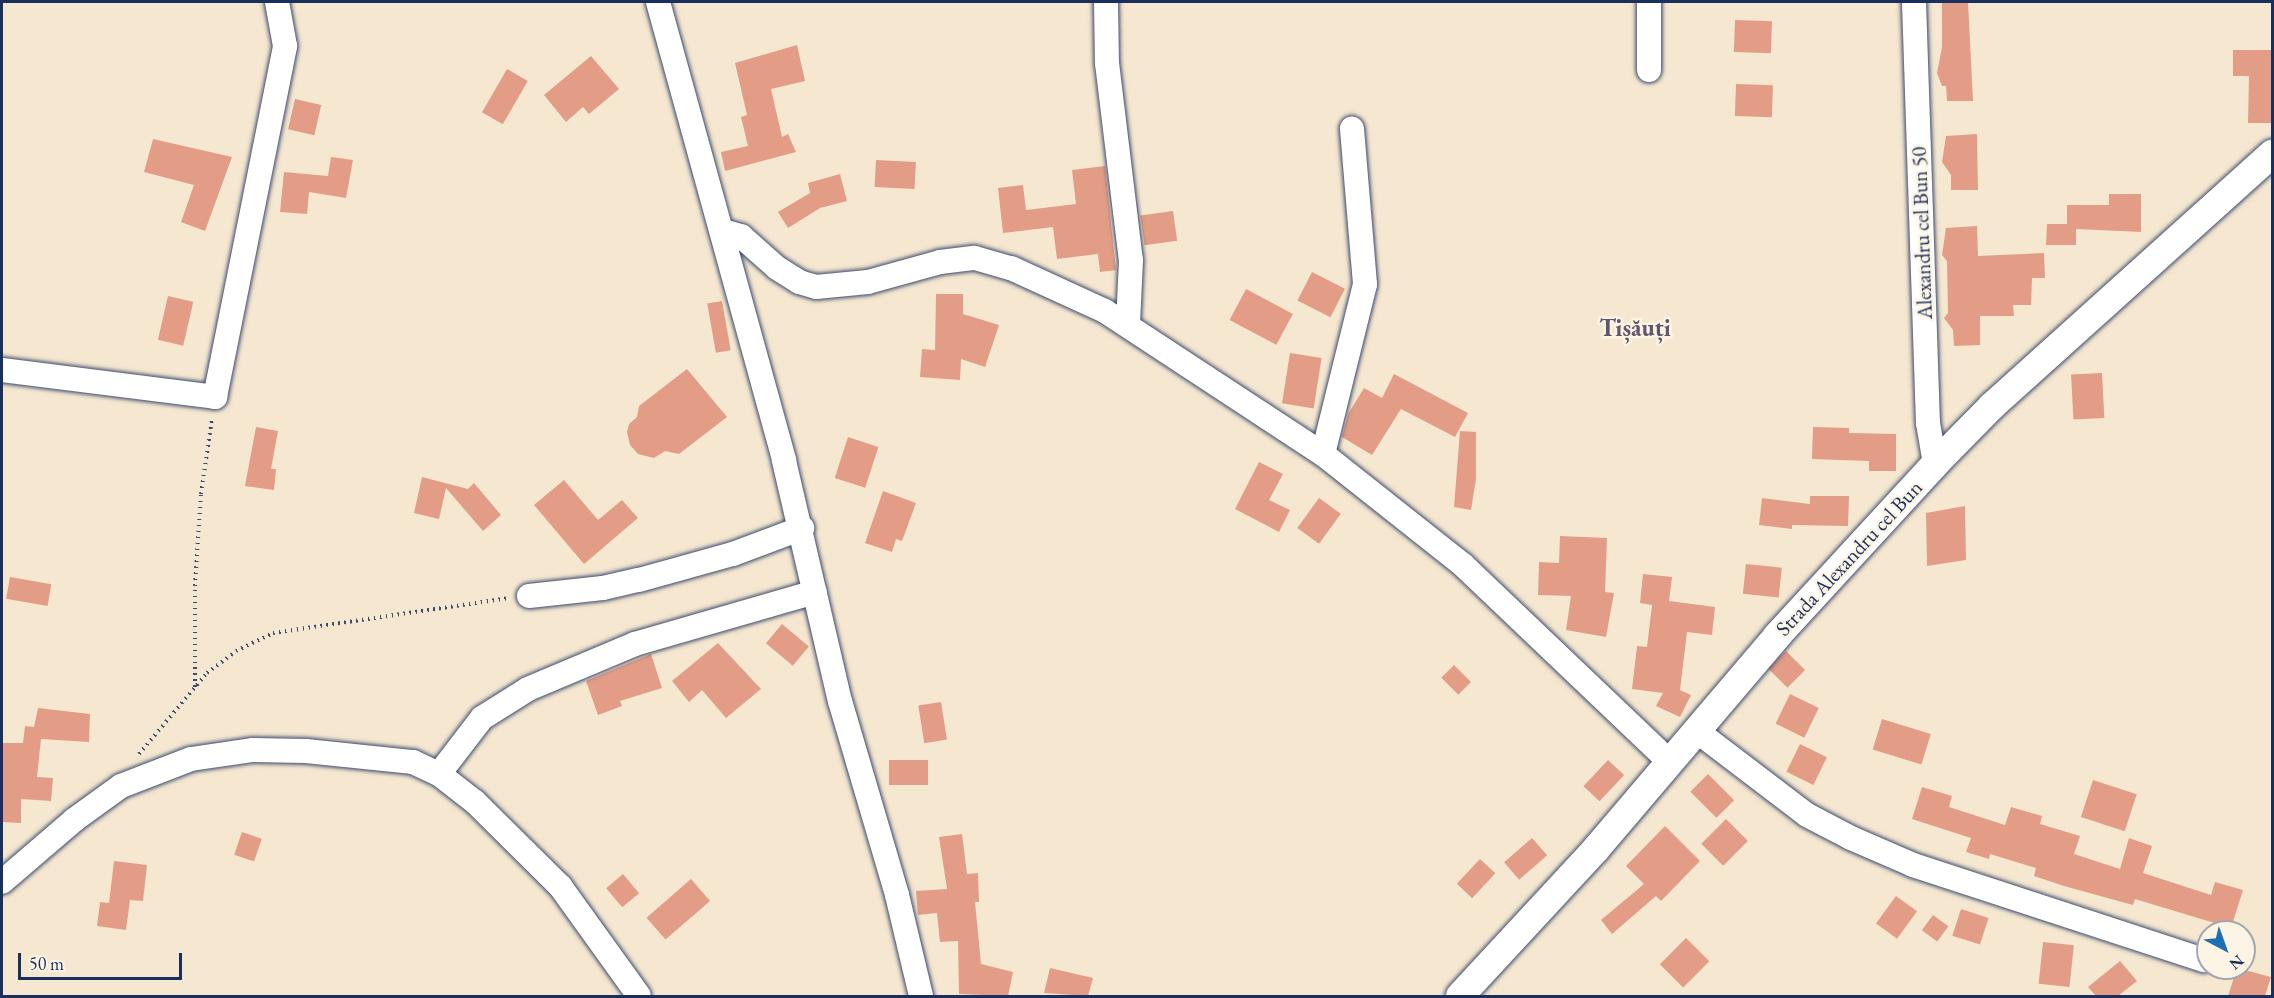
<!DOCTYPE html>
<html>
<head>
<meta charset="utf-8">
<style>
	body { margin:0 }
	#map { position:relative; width:2274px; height:998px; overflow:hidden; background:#f6e8d0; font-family:"EB Garamond",serif }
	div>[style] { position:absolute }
	.building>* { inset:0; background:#e39d86; transform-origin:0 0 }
	.path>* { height:4px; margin-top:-2px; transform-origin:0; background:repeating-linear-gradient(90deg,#3c4b6f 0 1.5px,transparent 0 6px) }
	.roads { filter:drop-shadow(0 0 2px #3c4b6f) drop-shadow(0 0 2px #3c4b6f) }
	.minor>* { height:24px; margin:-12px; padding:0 12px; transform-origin:12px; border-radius:12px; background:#fff }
	.tertiary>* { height:28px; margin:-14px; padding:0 14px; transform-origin:14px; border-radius:14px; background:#fff }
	span { translate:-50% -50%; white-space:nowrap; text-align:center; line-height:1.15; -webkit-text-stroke:5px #fcf5e5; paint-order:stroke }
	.street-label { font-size:21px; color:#1b2f5e }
	.quarter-label { font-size:24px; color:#61566c; font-weight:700 }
	.frame { position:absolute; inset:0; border:3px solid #1b2f5e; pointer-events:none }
	.north { position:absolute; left:2196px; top:920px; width:60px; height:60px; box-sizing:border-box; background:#fcf5e5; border:2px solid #a2a6af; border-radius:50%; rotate:139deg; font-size:16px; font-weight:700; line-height:24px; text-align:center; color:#1b2f5e }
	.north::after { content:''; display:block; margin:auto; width:21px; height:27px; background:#1f6fb2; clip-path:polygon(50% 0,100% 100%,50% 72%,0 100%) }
	.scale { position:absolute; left:18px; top:953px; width:164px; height:27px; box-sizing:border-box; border:3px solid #1b2f5e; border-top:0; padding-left:8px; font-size:18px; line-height:21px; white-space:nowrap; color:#1b2f5e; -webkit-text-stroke:4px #fcf5e5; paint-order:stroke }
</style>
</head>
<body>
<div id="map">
	<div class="building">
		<div style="clip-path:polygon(1942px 2px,1968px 2px,1973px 101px,1947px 101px,1946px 86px,1942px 86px,1937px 73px,1942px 47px)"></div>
		<div style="left:1735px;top:20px;width:37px;height:32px;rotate:2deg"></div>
		<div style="clip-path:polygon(797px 45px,805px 81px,771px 89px,782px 137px,788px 134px,796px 152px,725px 171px,721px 152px,748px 146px,741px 117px,747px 115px,735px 63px)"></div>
		<div style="clip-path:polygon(2233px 50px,2272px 50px,2272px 123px,2248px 123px,2249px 76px,2233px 76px)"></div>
		<div style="clip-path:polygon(591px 56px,619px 89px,589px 114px,583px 107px,566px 122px,544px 95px)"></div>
		<div style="left:507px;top:69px;width:24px;height:50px;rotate:30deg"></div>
		<div style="left:1736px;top:84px;width:37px;height:32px;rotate:2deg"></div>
		<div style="left:295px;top:99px;width:27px;height:31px;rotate:13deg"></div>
		<div style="clip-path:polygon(1977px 134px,1978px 190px,1951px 190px,1951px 175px,1942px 162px,1946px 136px)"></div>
		<div style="clip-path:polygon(153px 139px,232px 157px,205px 231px,181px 222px,194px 185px,144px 172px)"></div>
		<div style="clip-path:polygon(331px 157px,353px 160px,346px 198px,309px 192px,307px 214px,280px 212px,284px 172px,328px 176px)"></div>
		<div style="left:876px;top:160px;width:40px;height:27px;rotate:3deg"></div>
		<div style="clip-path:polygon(1105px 166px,1116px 270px,1100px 272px,1098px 254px,1057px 259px,1053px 227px,1003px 233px,998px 188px,1023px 185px,1026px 210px,1076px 204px,1072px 170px)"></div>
		<div style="clip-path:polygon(840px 174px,847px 201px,820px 208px,788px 228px,778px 212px,810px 193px,808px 183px)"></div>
		<div style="clip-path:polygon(2109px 194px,2141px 194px,2141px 232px,2076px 229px,2076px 245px,2046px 245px,2047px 224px,2067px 224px,2067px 205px,2109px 205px)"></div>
		<div style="left:1173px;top:211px;width:30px;height:33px;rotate:82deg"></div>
		<div style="clip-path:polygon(1977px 226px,1978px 256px,2044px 253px,2045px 278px,2032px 278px,2031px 305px,2013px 305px,2014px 316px,1980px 316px,1980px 345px,1954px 346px,1953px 330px,1944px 318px,1948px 313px,1947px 261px,1942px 255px,1946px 228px)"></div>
		<div style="left:1312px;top:272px;width:37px;height:32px;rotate:27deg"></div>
		<div style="left:1246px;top:289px;width:53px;height:35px;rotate:28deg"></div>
		<div style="clip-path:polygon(936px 294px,963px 294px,963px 314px,999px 325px,985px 367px,961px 359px,960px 380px,920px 377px,922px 349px,935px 350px)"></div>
		<div style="left:168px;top:296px;width:26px;height:45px;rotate:13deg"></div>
		<div style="left:722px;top:301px;width:50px;height:15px;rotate:80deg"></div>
		<div style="left:1290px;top:353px;width:32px;height:51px;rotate:9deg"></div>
		<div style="clip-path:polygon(687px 369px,727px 417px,679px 454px,665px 451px,654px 458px,638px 454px,630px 445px,627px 432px,629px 424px,637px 417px,639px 406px)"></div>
		<div style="left:2102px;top:373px;width:45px;height:31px;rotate:87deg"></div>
		<div style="clip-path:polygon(1394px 374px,1468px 413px,1455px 437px,1401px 409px,1372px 455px,1342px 437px,1348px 414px,1364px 388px,1382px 398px)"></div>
		<div style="clip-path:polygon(256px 427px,278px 431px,271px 469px,276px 469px,274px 490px,245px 486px)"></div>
		<div style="clip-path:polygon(1813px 427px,1849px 428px,1849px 433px,1896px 434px,1896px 471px,1869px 471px,1869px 461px,1812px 459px)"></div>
		<div style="clip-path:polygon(1460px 431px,1476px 432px,1476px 479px,1471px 510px,1454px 507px)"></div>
		<div style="left:848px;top:437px;width:32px;height:43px;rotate:18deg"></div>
		<div style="clip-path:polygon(1259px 462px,1283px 474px,1269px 500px,1290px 510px,1279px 532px,1235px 509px)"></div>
		<div style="clip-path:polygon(422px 477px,468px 489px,474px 483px,501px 515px,483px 531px,446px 488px,439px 519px,414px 513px)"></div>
		<div style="clip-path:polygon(564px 480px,598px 520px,622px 500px,638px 518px,584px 564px,534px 505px)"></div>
		<div style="clip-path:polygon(883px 491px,916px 503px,902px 541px,896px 539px,892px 552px,865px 543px)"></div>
		<div style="clip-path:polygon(1810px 496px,1849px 496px,1848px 526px,1792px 525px,1792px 529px,1759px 525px,1762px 498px,1810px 504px)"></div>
		<div style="left:1319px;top:498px;width:27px;height:37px;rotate:36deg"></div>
		<div style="clip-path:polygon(1965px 506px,1966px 560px,1927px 566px,1926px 513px)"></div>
		<div style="clip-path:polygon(1560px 536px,1607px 538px,1605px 592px,1614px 593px,1606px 637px,1566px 630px,1571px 596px,1538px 595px,1539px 562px,1559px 563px)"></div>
		<div style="left:1746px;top:564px;width:36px;height:30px;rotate:6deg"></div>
		<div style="clip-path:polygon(1643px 574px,1672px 577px,1669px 601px,1715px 607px,1712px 635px,1687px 632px,1680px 690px,1691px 695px,1680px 717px,1656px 706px,1663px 693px,1632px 689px,1637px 646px,1647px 647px,1652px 605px,1640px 603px)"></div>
		<div style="left:10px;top:577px;width:42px;height:22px;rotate:10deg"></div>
		<div style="left:782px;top:624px;width:35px;height:25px;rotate:40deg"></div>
		<div style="clip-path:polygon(718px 643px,761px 689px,726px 718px,702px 690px,689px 702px,672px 681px)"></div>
		<div style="left:1786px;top:651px;width:27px;height:25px;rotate:45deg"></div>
		<div style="clip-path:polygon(651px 654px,662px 688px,620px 701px,622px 706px,598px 715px,586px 681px)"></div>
		<div style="left:1454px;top:665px;width:24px;height:18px;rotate:45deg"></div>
		<div style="left:1790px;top:694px;width:32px;height:33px;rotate:26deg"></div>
		<div style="left:941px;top:702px;width:38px;height:23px;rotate:81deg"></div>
		<div style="clip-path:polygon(38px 708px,90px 714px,89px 742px,41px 739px,37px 777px,53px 778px,51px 801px,21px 799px,21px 823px,2px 822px,2px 743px,23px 743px,25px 726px,34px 727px)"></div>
		<div style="left:1882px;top:719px;width:51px;height:32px;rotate:17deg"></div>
		<div style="left:1800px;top:744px;width:30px;height:31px;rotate:26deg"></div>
		<div style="left:889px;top:760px;width:39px;height:25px"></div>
		<div style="left:1608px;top:760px;width:22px;height:36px;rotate:43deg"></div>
		<div style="left:1708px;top:774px;width:37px;height:25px;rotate:45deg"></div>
		<div style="left:2093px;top:780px;width:46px;height:39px;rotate:18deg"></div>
		<div style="clip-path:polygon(1922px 787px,1952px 796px,1949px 807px,2005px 825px,2011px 807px,2042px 816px,2040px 824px,2080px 836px,2074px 854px,2120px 869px,2129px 838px,2152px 846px,2143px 873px,2211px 895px,2215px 882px,2243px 890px,2231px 928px,2135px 899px,2133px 905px,2064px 886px,2034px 876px,2036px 868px,1990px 854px,1989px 859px,1966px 852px,1971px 838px,1912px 819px)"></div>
		<div style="left:1726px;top:819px;width:31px;height:35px;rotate:45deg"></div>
		<div style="clip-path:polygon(1665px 826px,1700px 861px,1661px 901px,1656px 896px,1612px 934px,1601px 920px,1644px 884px,1626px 866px)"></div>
		<div style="left:242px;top:832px;width:21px;height:24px;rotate:19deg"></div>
		<div style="clip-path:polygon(962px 834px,967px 874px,978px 873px,979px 902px,975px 902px,981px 964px,1013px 972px,1008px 996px,959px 994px,958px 941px,940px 942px,937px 913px,918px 915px,916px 891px,947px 889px,939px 837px)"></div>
		<div style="left:1532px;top:838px;width:23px;height:37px;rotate:49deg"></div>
		<div style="left:1480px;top:859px;width:21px;height:34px;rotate:43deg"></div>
		<div style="clip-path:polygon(114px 861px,147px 865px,143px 901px,130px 900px,126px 930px,97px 926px,100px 902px,109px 903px)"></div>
		<div style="left:623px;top:874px;width:25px;height:22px;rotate:50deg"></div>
		<div style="left:691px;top:879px;width:29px;height:59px;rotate:49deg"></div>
		<div style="left:1896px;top:896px;width:26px;height:34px;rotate:36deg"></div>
		<div style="left:1961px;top:909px;width:29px;height:28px;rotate:18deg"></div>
		<div style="left:1933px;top:915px;width:19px;height:19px;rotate:36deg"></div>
		<div style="left:1686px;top:938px;width:33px;height:37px;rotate:45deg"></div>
		<div style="left:2043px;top:942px;width:31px;height:42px;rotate:6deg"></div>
		<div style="clip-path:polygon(2120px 961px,2137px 981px,2118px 996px,2096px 996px,2088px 987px)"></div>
		<div style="clip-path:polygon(1050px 968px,1093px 978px,1088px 996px,1044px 993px)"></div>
		<div style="clip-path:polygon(2237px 968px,2271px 977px,2265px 996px,2228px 996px)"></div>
	</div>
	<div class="path">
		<div style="left:195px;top:687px;width:101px;rotate:-90deg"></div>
		<div style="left:195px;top:586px;width:92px;rotate:-86.3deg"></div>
		<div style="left:201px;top:494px;width:76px;rotate:-81.7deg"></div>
		<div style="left:139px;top:754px;width:106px;rotate:-50deg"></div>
		<div style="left:207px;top:673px;width:36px;rotate:-37deg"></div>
		<div style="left:236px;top:651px;width:41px;rotate:-25.9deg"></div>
		<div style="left:273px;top:633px;width:239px;rotate:-8.4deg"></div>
	</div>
	<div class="roads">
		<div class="minor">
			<div style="left:658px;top:2px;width:476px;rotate:74.6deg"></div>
			<div style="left:784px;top:461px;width:246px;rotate:76.9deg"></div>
			<div style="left:840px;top:701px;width:202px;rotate:73.6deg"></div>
			<div style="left:897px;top:895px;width:104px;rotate:76.6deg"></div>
			<div style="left:1106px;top:2px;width:61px;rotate:89.1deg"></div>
			<div style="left:1107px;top:63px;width:198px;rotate:83.1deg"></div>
			<div style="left:1131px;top:260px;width:64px;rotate:92.7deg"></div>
			<div style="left:1914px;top:2px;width:421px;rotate:88.1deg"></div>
			<div style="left:1928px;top:423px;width:42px;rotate:80.3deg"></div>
			<div style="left:1649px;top:70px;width:68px;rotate:-90deg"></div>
			<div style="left:723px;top:231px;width:19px;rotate:16deg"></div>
			<div style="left:741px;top:236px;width:48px;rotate:41.6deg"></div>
			<div style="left:777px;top:268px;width:26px;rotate:32deg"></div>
			<div style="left:799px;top:282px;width:18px;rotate:16deg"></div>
			<div style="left:816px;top:287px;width:52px;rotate:-5.5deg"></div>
			<div style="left:868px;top:282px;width:75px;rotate:-15.5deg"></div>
			<div style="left:940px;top:262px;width:35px;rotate:-7deg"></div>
			<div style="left:975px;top:258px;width:37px;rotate:16deg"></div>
			<div style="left:1011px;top:268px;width:103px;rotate:24.6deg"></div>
			<div style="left:1105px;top:311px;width:261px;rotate:33.3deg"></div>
			<div style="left:1323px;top:454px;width:179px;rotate:38.4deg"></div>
			<div style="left:1463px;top:565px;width:287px;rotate:43.6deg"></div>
			<div style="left:2px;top:370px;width:215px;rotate:7.2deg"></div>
			<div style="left:215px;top:397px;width:358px;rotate:-78.7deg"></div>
			<div style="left:285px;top:46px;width:45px;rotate:-100.3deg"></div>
			<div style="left:1323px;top:454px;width:175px;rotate:-76.1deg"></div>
			<div style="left:1365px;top:284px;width:156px;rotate:-94.8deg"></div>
			<div style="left:529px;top:596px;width:74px;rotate:-6.2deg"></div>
			<div style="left:603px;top:588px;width:37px;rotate:-13deg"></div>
			<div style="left:639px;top:580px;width:98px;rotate:-15.5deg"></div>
			<div style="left:733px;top:554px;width:74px;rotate:-20.6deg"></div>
			<div style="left:1698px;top:732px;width:137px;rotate:37.3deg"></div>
			<div style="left:1807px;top:815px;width:50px;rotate:27.6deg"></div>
			<div style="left:1851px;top:838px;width:68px;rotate:23.5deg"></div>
			<div style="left:1913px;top:865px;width:306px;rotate:18.1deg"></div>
			<div style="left:439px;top:774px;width:71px;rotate:-52.5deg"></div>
			<div style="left:482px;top:718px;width:54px;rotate:-32.2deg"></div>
			<div style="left:528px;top:689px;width:116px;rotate:-22.8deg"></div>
			<div style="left:635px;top:644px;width:187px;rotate:-16.1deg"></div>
			<div style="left:2px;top:882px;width:95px;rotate:-40.7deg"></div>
			<div style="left:74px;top:820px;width:58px;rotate:-35.9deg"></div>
			<div style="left:121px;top:786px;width:75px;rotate:-21.1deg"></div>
			<div style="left:191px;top:759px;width:63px;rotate:-8.3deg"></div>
			<div style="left:253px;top:750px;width:53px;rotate:1.1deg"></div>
			<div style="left:306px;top:751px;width:108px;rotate:5.9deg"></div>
			<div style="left:413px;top:762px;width:29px;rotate:25deg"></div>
			<div style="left:439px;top:774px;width:46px;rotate:37.9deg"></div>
			<div style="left:475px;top:802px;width:120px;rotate:44.7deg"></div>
			<div style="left:560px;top:886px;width:135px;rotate:54.3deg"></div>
		</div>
		<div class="tertiary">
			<div style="left:1460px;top:996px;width:200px;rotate:-47.2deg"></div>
			<div style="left:1596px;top:849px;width:280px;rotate:-49.6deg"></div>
			<div style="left:1777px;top:636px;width:234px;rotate:-47.4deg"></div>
			<div style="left:1935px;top:464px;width:81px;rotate:-45.5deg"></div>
			<div style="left:1992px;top:406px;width:377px;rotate:-42deg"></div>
		</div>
	</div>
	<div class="street-label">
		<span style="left:1922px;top:233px;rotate:-92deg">Alexandru cel Bun 50</span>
		<span style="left:1849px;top:558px;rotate:-47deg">Strada Alexandru cel Bun</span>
	</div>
	<div class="quarter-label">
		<span style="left:1635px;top:328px">Tișăuți</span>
	</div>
	<div class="frame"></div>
	<div class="north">N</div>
	<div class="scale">50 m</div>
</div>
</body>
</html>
